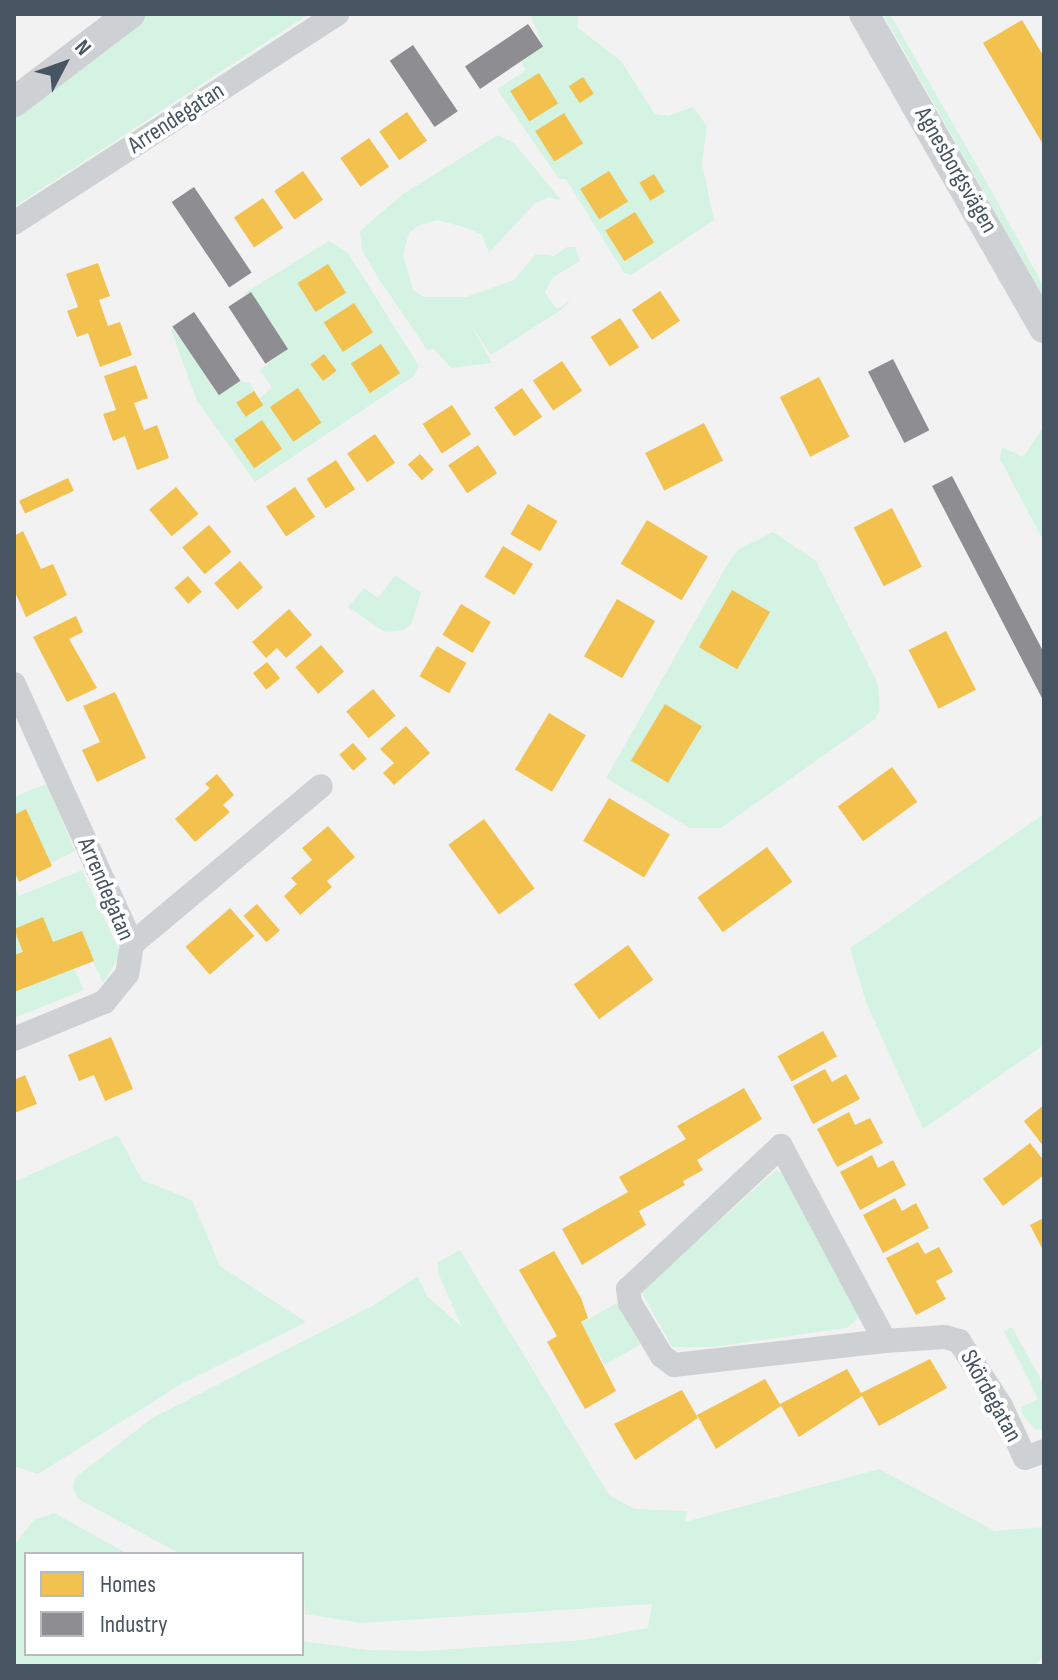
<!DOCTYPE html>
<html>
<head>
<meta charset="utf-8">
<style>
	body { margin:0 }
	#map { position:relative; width:1058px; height:1680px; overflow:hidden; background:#f3f2f2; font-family:"Sofia Sans Condensed",sans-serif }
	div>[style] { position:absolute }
	.green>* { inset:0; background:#d5f3e2; transform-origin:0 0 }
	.homes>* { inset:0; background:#f2c14e; transform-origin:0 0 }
	.industry>* { inset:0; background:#8d8d92; transform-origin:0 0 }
	.minor>* { height:24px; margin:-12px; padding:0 12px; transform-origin:12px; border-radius:12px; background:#ced1d3 }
	.tertiary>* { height:30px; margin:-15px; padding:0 15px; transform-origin:15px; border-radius:15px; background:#ced1d3 }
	span { translate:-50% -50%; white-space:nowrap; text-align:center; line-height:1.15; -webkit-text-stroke:8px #fff; paint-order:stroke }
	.street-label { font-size:24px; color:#475461 }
	.frame { position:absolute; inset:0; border:16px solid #475461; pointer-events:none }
	.legend { position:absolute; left:24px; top:1552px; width:280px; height:104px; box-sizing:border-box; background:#fff; border:2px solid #b5bbc0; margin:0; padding:10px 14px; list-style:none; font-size:24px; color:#475461 }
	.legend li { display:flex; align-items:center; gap:16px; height:40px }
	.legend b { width:40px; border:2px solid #b5bbc0 }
	.north { position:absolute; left:24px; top:24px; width:80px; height:80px; -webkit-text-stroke:6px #fff; paint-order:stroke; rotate:49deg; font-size:22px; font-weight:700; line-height:32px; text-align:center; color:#475461 }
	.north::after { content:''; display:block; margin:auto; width:28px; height:36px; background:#475461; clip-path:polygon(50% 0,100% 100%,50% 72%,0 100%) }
</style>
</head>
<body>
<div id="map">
	<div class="green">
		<div style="clip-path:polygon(145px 14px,309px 14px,14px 207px,14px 116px)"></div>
		<div style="clip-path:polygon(530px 14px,578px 14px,577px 27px,621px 61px,655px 114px,668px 116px,693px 107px,707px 126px,702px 163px,714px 220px,631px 275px,624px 273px,566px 179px,559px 179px,497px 89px,526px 70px,521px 62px,543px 46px)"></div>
		<div style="clip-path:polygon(883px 14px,890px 14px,991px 190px,1044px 287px,1044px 298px)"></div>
		<div style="clip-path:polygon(498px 135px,514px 143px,562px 201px,549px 197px,535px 203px,489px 253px,482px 235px,464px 227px,437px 220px,418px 226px,409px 233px,403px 255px,413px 290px,424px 297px,466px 297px,514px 280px,536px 254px,554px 256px,567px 247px,575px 247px,580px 261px,552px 278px,545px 293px,557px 309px,571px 300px,561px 310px,491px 355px,471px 325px,492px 363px,451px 368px,433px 348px,428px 351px,377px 276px,362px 250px,360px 231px,403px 194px)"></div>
		<div style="clip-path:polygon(329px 241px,348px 253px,419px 366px,414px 376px,255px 482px,197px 401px,171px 330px,173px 327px,218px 395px,240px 381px,250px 383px,259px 398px,272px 388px,260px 370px,288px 348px,251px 293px,243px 294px)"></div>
		<div style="clip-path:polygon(1044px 426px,1044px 542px,1000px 459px,1002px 447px,1023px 457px)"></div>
		<div style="clip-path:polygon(773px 532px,816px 561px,878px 684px,880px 710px,875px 719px,721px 828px,690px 828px,606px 778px,730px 560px,739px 549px)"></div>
		<div style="clip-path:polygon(395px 575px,421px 592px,412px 623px,403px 630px,385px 632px,348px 607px,364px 588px,378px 598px)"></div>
		<div style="clip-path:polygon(46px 784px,75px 851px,14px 881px,14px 797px)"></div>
		<div style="clip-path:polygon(1044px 814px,1044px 1045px,923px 1129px,866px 1002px,850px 948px)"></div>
		<div style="clip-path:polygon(82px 870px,121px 954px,103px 983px,93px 961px,74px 969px,84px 990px,14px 1018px,14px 885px,19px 896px)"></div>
		<div style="clip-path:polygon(118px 1135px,142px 1180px,192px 1200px,220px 1266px,306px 1322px,183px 1383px,38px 1474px,14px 1466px,14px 1182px)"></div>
		<div style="clip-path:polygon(776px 1170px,782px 1173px,857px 1311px,857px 1319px,847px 1328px,712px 1347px,672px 1347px,641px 1291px)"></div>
		<div style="clip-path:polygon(460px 1250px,609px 1495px,635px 1509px,687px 1511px,685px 1522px,879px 1469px,995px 1531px,1044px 1527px,1044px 1656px,1034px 1666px,14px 1666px,14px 1545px,34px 1520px,54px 1513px,128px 1554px,26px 1554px,26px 1654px,302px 1654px,302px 1641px,367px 1650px,424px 1651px,583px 1640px,648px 1628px,652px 1604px,361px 1623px,305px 1614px,302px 1554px,181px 1554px,78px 1499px,73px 1488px,75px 1478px,152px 1418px,372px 1306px,418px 1276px,427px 1296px,462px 1327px,438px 1273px,438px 1262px)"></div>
		<div style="left:617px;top:1303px;width:48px;height:41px;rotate:61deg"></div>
		<div style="clip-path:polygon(1012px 1327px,1044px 1385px,1044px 1431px,1035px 1429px,1022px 1414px,1021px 1407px,1038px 1399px,1004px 1331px)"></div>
	</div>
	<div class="homes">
		<div style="clip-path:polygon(1022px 20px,1044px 57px,1044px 146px,983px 43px)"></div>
		<div style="left:539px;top:73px;width:36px;height:34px;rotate:58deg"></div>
		<div style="left:583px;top:77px;width:20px;height:17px;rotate:57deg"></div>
		<div style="left:407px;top:112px;width:35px;height:34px;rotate:55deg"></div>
		<div style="left:564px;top:113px;width:36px;height:34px;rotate:58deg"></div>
		<div style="left:369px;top:138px;width:35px;height:35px;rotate:55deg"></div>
		<div style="left:303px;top:171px;width:35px;height:35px;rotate:55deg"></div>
		<div style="left:609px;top:171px;width:36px;height:34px;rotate:58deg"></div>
		<div style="left:654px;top:174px;width:21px;height:17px;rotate:59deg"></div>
		<div style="left:263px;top:198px;width:36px;height:35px;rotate:56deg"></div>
		<div style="left:635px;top:212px;width:36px;height:35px;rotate:58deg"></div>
		<div style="clip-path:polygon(98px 263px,110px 296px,99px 300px,108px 326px,120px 322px,132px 355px,100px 367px,88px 333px,77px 337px,67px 311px,78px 307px,66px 274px)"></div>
		<div style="left:328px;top:264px;width:34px;height:36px;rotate:58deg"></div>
		<div style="left:660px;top:291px;width:36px;height:34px;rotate:56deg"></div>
		<div style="left:354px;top:303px;width:35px;height:36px;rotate:57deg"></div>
		<div style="left:620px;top:318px;width:35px;height:35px;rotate:57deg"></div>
		<div style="left:381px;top:344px;width:35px;height:36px;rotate:57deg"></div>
		<div style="left:324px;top:354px;width:21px;height:17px;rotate:53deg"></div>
		<div style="left:562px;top:361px;width:36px;height:35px;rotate:56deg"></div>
		<div style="clip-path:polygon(136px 365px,148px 398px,134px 403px,144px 430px,157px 425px,169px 458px,137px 470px,125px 436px,113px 441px,103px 414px,116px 410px,104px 376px)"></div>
		<div style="left:819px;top:377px;width:67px;height:44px;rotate:63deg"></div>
		<div style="left:298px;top:388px;width:42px;height:34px;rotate:56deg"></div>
		<div style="left:522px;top:388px;width:35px;height:34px;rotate:55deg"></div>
		<div style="left:254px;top:391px;width:17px;height:21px;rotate:57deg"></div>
		<div style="left:452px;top:405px;width:35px;height:35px;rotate:57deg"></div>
		<div style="left:262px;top:420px;width:35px;height:34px;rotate:55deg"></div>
		<div style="left:704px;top:423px;width:42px;height:66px;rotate:63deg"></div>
		<div style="left:375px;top:434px;width:35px;height:34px;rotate:55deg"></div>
		<div style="left:478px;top:445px;width:34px;height:36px;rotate:56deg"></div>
		<div style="left:420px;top:454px;width:21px;height:16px;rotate:49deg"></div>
		<div style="left:336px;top:460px;width:35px;height:35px;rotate:57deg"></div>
		<div style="left:68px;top:478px;width:14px;height:54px;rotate:65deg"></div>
		<div style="left:176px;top:487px;width:35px;height:35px;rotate:50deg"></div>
		<div style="left:295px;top:487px;width:36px;height:35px;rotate:56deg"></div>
		<div style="left:528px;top:504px;width:34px;height:35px;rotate:30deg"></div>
		<div style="left:892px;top:508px;width:66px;height:43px;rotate:63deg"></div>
		<div style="left:647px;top:520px;width:71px;height:51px;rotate:31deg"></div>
		<div style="left:209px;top:525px;width:35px;height:35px;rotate:50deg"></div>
		<div style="clip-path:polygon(23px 531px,41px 569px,53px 564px,67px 595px,26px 617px,14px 590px,14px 536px)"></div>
		<div style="left:503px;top:546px;width:35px;height:36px;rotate:31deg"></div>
		<div style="left:240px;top:561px;width:35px;height:34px;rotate:49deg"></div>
		<div style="left:188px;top:576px;width:21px;height:18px;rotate:49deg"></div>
		<div style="left:732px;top:590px;width:44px;height:66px;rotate:30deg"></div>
		<div style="left:617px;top:599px;width:44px;height:66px;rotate:30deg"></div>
		<div style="left:461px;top:604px;width:35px;height:36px;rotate:31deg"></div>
		<div style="clip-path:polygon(289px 609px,312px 635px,286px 658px,277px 648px,266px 658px,252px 642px)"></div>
		<div style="clip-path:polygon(76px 616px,83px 632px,69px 639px,97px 688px,67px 702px,33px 637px)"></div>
		<div style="left:946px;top:631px;width:66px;height:42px;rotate:63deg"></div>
		<div style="left:321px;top:645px;width:35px;height:34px;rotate:49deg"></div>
		<div style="left:437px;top:646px;width:34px;height:35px;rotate:30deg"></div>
		<div style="left:267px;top:662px;width:21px;height:18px;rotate:51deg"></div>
		<div style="left:373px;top:689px;width:35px;height:35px;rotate:50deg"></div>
		<div style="clip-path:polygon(115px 692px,146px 758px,97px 782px,82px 750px,100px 742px,83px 706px)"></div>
		<div style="left:665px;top:704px;width:43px;height:66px;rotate:31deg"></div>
		<div style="left:549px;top:713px;width:43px;height:66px;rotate:31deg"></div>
		<div style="clip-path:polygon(406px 726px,430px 753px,394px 785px,383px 773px,394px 763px,380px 749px)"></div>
		<div style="left:353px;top:743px;width:21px;height:18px;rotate:49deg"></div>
		<div style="left:892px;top:767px;width:43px;height:67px;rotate:54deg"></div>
		<div style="clip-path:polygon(217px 774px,234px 795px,223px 805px,230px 812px,195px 842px,175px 819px,210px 788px,205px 784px)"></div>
		<div style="left:609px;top:798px;width:71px;height:50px;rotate:31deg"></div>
		<div style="clip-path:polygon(26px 809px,52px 866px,19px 882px,14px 870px,14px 815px)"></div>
		<div style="left:484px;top:819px;width:86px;height:44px;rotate:54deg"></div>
		<div style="clip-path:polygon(328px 826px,355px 857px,327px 881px,332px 887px,300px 915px,284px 896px,297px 884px,291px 878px,312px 860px,302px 848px)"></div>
		<div style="left:767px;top:847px;width:43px;height:86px;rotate:54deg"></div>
		<div style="left:257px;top:904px;width:35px;height:18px;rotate:49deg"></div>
		<div style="left:230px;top:908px;width:37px;height:59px;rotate:49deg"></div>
		<div style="clip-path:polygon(43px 917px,53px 942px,82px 931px,94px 961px,14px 992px,14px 955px,23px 952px,14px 929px)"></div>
		<div style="left:628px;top:945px;width:43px;height:67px;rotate:54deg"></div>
		<div style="left:823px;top:1031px;width:29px;height:52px;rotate:61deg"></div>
		<div style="clip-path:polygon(111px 1037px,133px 1089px,105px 1101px,94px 1075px,79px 1081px,68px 1055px)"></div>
		<div style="clip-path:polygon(825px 1069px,832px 1082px,846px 1074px,860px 1099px,813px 1124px,793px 1086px)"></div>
		<div style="clip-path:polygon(25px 1075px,37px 1104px,14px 1113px,14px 1080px)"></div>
		<div style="clip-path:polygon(744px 1088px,762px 1119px,697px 1160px,703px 1170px,683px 1181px,685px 1185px,639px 1211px,646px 1225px,582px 1265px,562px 1229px,628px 1192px,619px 1177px,686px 1139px,677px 1126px)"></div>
		<div style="clip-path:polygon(1044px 1105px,1044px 1147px,1024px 1121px)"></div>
		<div style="clip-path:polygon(849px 1112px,855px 1125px,870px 1118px,883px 1143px,837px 1167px,817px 1129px)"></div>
		<div style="clip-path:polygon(1030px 1143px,1044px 1161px,1044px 1175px,1003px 1206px,983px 1179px)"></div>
		<div style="clip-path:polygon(872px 1155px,878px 1168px,893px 1160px,906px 1185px,860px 1210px,840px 1172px)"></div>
		<div style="clip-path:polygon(895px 1198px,902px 1211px,916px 1203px,929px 1228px,883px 1253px,863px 1215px)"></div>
		<div style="clip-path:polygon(1044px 1218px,1044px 1252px,1030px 1225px)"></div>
		<div style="clip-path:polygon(918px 1242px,925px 1254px,939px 1247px,953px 1272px,936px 1281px,946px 1299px,916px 1315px,886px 1258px)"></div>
		<div style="clip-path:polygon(554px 1251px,581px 1298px,588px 1318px,581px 1322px,616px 1391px,585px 1409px,547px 1342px,557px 1336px,519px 1270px)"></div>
		<div style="clip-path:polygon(930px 1359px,947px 1388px,879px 1426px,862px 1396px,799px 1437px,780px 1404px,847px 1369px,861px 1393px)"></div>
		<div style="clip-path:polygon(765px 1379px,781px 1406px,716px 1449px,697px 1415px)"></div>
		<div style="clip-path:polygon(682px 1390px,698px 1418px,635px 1460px,614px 1424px)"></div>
	</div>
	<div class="industry">
		<div style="left:528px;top:24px;width:27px;height:76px;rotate:56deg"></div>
		<div style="left:413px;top:45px;width:80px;height:28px;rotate:56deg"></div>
		<div style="left:194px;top:187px;width:103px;height:27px;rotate:56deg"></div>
		<div style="left:251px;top:292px;width:68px;height:27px;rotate:57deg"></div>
		<div style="left:194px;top:312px;width:83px;height:26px;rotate:56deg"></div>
		<div style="left:893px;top:359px;width:80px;height:28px;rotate:63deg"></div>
		<div style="clip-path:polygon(952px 476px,1044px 653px,1044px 702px,932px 486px)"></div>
	</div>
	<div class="minor">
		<div style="left:14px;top:223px;width:385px;rotate:-32.9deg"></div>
		<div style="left:14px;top:684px;width:286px;rotate:65.6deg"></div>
		<div style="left:132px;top:944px;width:30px;rotate:99deg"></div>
		<div style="left:127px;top:974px;width:36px;rotate:129deg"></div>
		<div style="left:104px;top:1002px;width:97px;rotate:157.7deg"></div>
		<div style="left:132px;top:944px;width:246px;rotate:-39.9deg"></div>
		<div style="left:885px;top:1341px;width:221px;rotate:-118.1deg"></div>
		<div style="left:781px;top:1146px;width:209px;rotate:136.9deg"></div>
		<div style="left:628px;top:1289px;width:14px;rotate:82deg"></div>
		<div style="left:630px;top:1303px;width:62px;rotate:58.9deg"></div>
		<div style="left:662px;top:1356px;width:15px;rotate:37deg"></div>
		<div style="left:674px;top:1365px;width:212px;rotate:-6.5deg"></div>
		<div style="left:885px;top:1341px;width:60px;rotate:-3.8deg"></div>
		<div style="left:945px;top:1337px;width:15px;rotate:16deg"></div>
		<div style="left:959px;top:1341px;width:77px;rotate:57.1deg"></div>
		<div style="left:1001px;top:1406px;width:57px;rotate:65.2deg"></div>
		<div style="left:1025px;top:1458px;width:20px;rotate:-20deg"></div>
	</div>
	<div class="tertiary">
		<div style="left:864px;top:14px;width:362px;rotate:60.2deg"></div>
		<div style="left:14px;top:102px;width:146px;rotate:-37.2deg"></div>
	</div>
	<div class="street-label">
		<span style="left:176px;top:118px;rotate:-33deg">Arrendegatan</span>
		<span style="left:956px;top:170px;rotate:60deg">Agnesborgsvägen</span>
		<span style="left:106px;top:889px;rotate:67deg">Arrendegatan</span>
		<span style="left:991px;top:1396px;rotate:61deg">Skördegatan</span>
	</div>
	<div class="frame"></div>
	<ul class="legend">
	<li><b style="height:22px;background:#f2c14e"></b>Homes</li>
	<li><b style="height:22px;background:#8d8d92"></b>Industry</li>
	</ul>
	<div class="north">N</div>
</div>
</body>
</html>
